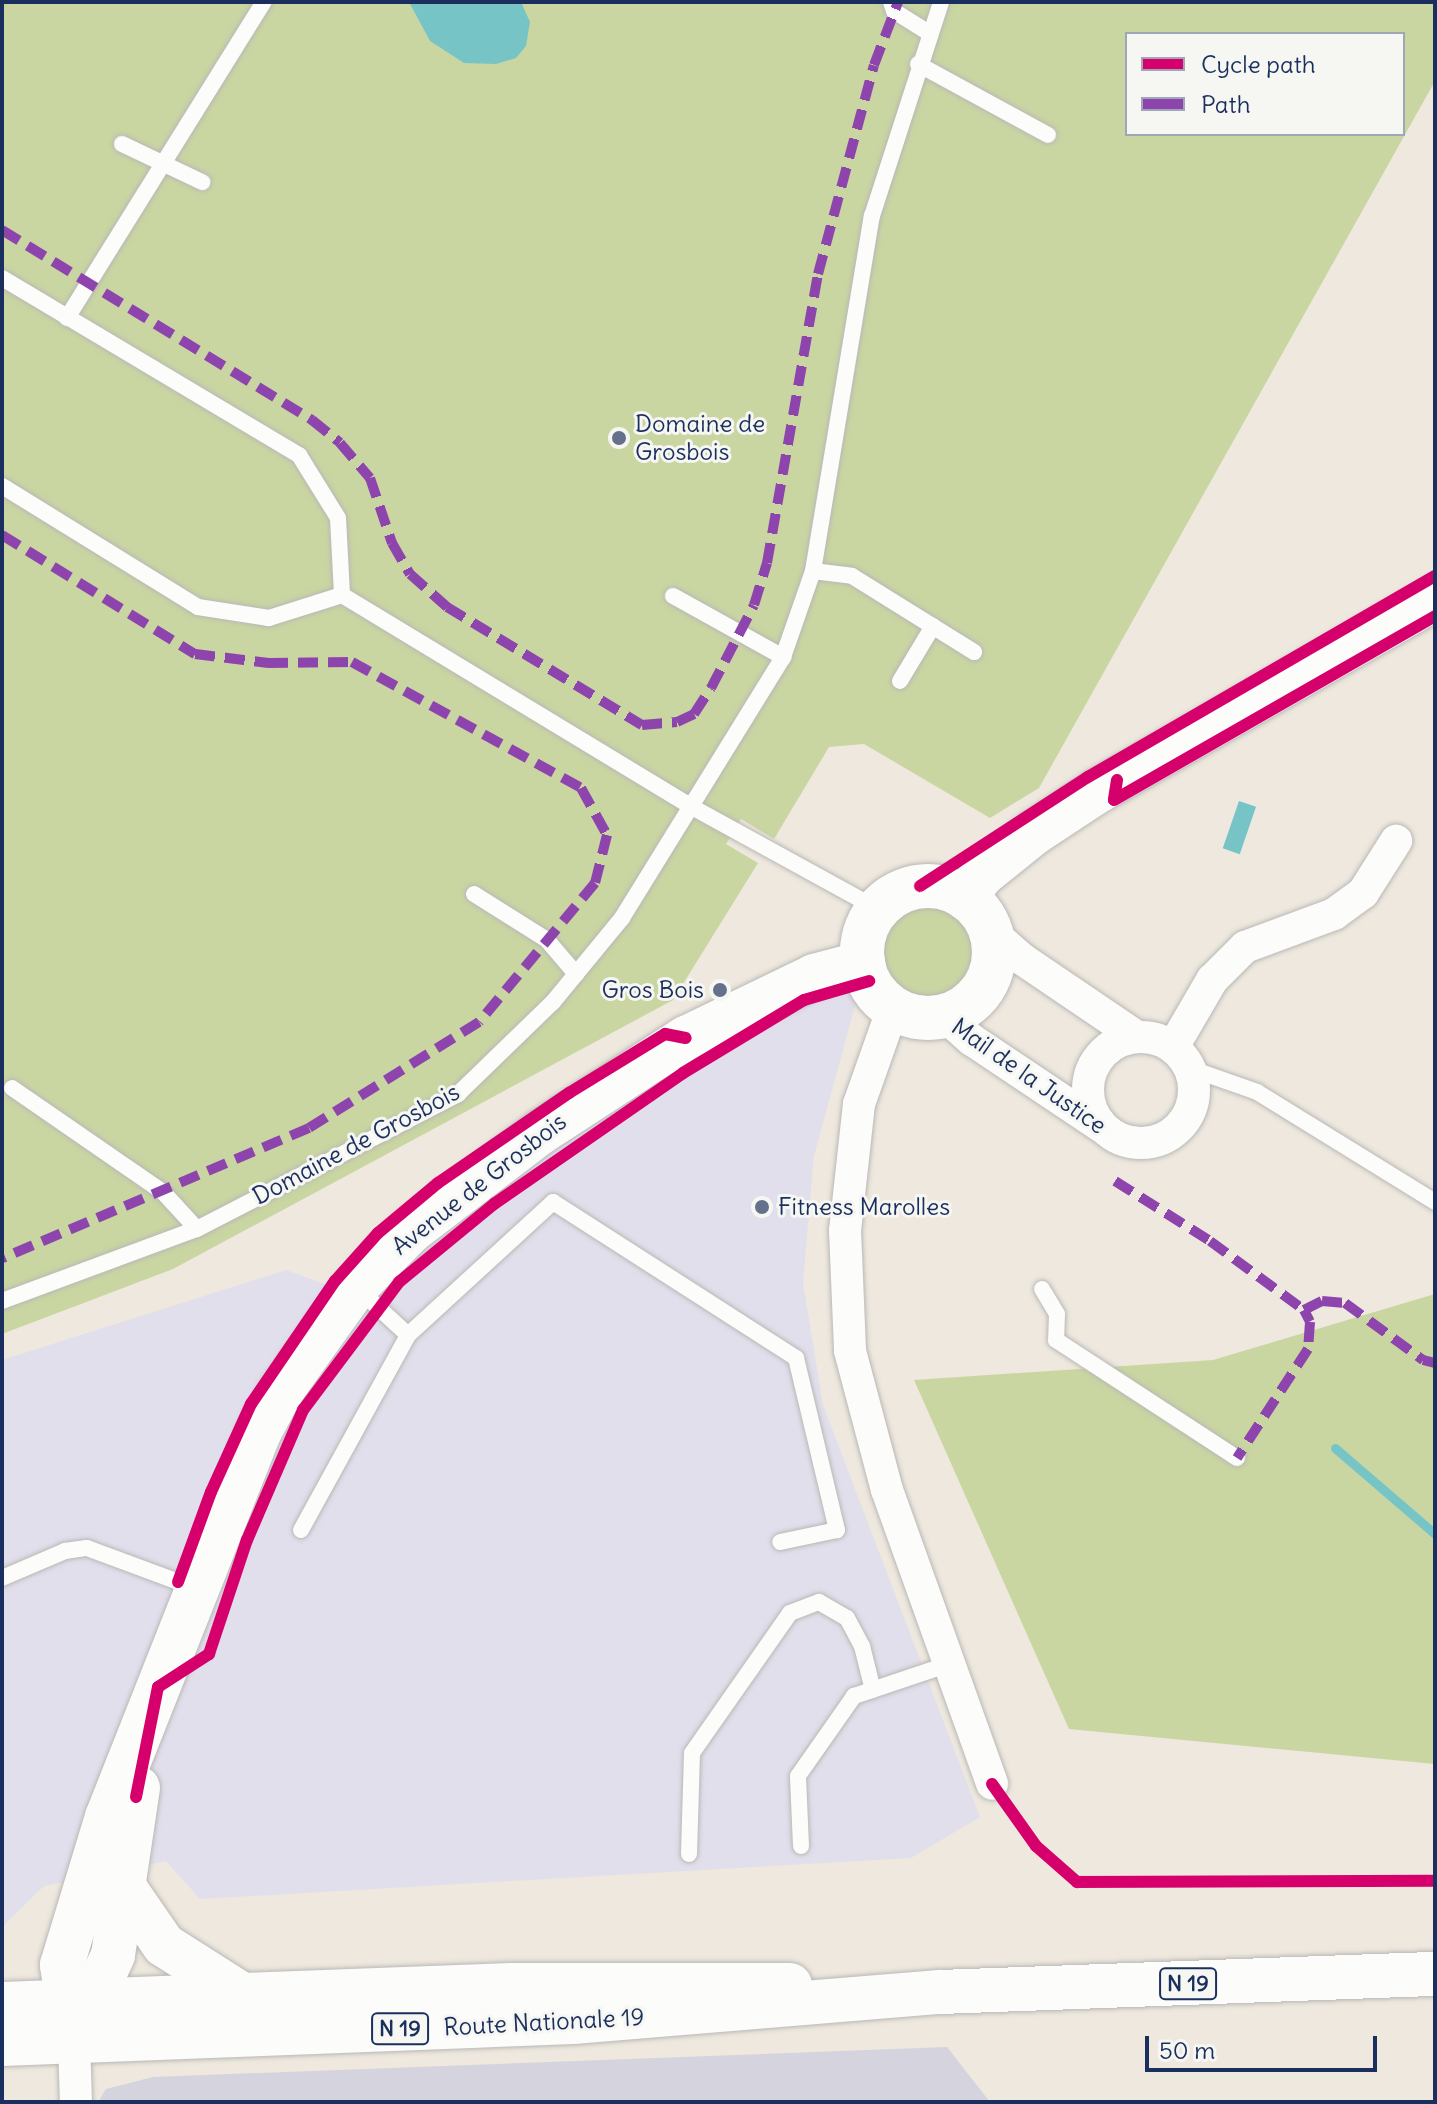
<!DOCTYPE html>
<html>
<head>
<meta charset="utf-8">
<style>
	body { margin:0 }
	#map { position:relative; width:1437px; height:2104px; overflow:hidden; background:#eee8de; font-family:Delius,sans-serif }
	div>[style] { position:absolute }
	.built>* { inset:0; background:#e2dfec }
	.industrial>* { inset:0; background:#d5d3dd }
	.green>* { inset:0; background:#c9d6a2 }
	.round { border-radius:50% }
	.water>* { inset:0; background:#77c4c7; transform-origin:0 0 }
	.stream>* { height:9px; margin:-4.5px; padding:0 4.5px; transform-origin:4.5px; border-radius:4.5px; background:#77c4c7 }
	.roads { filter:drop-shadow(0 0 2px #b9b8b6) drop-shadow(0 0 2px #b9b8b6) }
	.lane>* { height:16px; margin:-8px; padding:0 8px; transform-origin:8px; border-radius:8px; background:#fcfcfa }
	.street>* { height:32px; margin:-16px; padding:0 16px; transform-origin:16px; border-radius:16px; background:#fcfcfa }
	.street>.ring { margin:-16px; padding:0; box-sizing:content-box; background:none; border:32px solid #fcfcfa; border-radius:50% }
	.secondary>* { height:44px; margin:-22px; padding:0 22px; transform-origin:22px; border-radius:22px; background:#fcfcfa }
	.secondary>.ring { margin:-22px; padding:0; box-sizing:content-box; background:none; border:44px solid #fcfcfa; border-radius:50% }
	.primary>* { height:44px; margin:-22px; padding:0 22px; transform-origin:22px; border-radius:22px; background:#fcfcfa }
	.quiet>* { height:10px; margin-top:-5px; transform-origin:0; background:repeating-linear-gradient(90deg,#8e44ad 0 20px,transparent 0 30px) }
	.cycleway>* { height:12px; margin:-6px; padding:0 6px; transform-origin:6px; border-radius:6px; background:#d6006c }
	.dots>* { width:22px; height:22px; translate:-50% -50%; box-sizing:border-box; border:4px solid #f6f6f2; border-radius:50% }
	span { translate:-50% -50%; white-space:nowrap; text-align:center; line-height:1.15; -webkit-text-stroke:6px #f6f6f2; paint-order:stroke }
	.shield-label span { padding:2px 6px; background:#f6f6f2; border:2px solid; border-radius:6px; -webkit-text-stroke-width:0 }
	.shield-label { font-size:22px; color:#1b2f5e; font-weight:700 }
	.poi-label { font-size:24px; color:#1b2f5e }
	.left { translate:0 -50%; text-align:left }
	.right { translate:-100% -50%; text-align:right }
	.street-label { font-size:24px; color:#1b2f5e }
	.frame { position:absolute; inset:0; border:4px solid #1b2f5e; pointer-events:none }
	.legend { position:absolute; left:1125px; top:32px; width:280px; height:104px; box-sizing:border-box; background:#f6f6f2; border:2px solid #9ea6b7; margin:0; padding:10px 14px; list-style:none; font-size:24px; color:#1b2f5e }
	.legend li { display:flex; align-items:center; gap:16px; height:40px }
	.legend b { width:40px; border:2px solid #9ea6b7 }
	.scale { position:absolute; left:1145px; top:2036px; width:232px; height:36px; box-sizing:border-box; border:4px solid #1b2f5e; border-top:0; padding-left:10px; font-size:24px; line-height:28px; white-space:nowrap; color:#1b2f5e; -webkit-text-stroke:6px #f6f6f2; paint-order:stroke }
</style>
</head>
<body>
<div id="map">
	<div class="built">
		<div style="clip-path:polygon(840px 987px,858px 995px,814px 1156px,803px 1283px,823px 1405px,980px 1817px,911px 1858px,200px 1899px,166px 1861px,44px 1886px,2px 1927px,2px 1360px,286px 1270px,372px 1301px,464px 1205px,746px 1028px)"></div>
	</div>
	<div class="industrial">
		<div style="clip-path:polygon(947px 2047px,990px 2102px,98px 2102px,106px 2089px,153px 2077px)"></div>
	</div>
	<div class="green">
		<div style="clip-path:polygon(evenodd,2px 2px,1435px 2px,1435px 81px,1039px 788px,990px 818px,864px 744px,829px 747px,774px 839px,741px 819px,734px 831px,726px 844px,758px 863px,673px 1000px,173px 1269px,2px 1334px,2px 2px,1127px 34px,1403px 34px,1403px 134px,1127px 134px,1127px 34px)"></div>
		<div class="round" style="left:882px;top:906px;width:90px;height:90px"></div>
		<div style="clip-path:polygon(1435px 1294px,1435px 1764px,1069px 1729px,914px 1380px,1213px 1360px)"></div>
	</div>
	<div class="water">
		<div style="clip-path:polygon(409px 2px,521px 2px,530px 22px,526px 46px,516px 58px,496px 64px,464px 63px,430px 41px)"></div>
		<div style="left:1239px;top:801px;width:18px;height:50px;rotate:19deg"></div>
	</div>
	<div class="stream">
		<div style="left:1335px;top:1448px;width:132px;rotate:40.7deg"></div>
	</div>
	<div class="roads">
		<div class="lane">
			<div style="left:891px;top:2px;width:9px;rotate:72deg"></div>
			<div style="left:894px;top:11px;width:39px;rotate:32deg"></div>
			<div style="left:918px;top:64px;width:148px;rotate:28.6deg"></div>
			<div style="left:122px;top:144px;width:89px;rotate:25.4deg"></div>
			<div style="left:2px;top:278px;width:346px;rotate:30.8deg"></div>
			<div style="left:299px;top:455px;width:74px;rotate:58.2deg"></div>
			<div style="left:338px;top:518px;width:77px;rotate:87deg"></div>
			<div style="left:342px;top:595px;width:77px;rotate:162.5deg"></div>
			<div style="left:269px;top:618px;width:72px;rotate:-171.2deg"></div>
			<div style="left:198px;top:607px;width:230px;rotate:-148.3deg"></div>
			<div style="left:67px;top:318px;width:372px;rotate:-58.1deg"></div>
			<div style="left:813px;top:571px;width:39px;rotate:7deg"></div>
			<div style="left:852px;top:576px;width:144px;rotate:31.9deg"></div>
			<div style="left:342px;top:595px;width:411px;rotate:31.2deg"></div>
			<div style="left:694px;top:808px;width:210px;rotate:28.8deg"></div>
			<div style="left:673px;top:596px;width:126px;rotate:29deg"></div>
			<div style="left:900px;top:681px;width:64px;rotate:-59deg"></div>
			<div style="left:474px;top:894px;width:86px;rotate:32.2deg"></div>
			<div style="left:547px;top:940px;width:45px;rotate:49.5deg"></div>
			<div style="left:1189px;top:1068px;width:72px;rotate:19.4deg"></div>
			<div style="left:1257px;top:1092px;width:209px;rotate:31.7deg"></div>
			<div style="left:12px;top:1088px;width:183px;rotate:34.6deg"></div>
			<div style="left:163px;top:1192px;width:50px;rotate:47.4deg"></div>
			<div style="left:356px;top:1287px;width:71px;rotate:42.7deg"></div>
			<div style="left:1042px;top:1289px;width:29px;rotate:59deg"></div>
			<div style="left:1057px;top:1314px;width:26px;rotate:92deg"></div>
			<div style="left:1056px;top:1340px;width:216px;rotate:33.1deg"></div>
			<div style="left:2px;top:1301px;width:208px;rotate:-20.3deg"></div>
			<div style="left:197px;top:1229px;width:294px;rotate:-27.3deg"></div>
			<div style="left:458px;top:1094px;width:132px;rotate:-44.1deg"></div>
			<div style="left:553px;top:1002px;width:109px;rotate:-50.6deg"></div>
			<div style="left:622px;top:918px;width:307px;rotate:-58.3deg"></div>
			<div style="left:783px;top:657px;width:91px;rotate:-70.8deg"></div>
			<div style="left:813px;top:571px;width:360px;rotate:-80.6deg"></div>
			<div style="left:872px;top:216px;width:225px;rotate:-72.1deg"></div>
			<div style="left:301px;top:1530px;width:222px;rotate:-61.2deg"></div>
			<div style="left:408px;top:1335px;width:197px;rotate:-42.5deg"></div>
			<div style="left:553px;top:1202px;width:289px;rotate:32.7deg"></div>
			<div style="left:796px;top:1358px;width:177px;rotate:76.6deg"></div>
			<div style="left:837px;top:1530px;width:58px;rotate:168.1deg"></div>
			<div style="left:2px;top:1578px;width:69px;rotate:-23.2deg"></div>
			<div style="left:65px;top:1551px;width:22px;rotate:-8deg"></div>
			<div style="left:87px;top:1548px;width:115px;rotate:20.3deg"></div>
			<div style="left:801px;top:1846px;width:70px;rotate:-92.5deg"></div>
			<div style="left:798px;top:1776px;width:98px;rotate:-55deg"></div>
			<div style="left:854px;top:1696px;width:100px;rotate:-18.6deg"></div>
			<div style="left:689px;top:1854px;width:101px;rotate:-88.3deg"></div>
			<div style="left:692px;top:1753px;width:171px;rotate:-55deg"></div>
			<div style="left:790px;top:1613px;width:31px;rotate:-21deg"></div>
			<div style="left:819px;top:1602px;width:32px;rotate:30deg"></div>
			<div style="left:847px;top:1618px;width:32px;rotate:62deg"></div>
			<div style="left:862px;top:1646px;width:45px;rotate:76deg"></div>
		</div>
		<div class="street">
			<div style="left:990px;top:931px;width:43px;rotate:41.2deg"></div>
			<div style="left:1022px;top:959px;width:139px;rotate:34.1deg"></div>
			<div style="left:893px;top:1008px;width:102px;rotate:109.5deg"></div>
			<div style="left:859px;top:1104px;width:127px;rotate:96.3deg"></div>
			<div style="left:845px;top:1230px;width:121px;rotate:87.6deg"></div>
			<div style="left:850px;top:1351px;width:144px;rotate:75.1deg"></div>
			<div style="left:887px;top:1490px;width:312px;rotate:70.3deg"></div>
			<div style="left:945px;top:1016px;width:36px;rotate:42deg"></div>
			<div style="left:972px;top:1040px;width:156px;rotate:33.8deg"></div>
			<div class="ring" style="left:1088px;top:1037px;width:74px;height:74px"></div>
			<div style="left:1173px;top:1047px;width:78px;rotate:-59.8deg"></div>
			<div style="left:1212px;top:980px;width:47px;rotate:-45deg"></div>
			<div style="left:1245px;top:947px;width:95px;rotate:-20.3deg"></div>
			<div style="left:1334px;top:914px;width:36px;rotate:-36deg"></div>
			<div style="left:1363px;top:893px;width:62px;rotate:-57.6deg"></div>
			<div style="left:74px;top:2040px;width:62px;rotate:88.2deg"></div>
		</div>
		<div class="secondary">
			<div class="ring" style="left:862px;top:886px;width:88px;height:88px"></div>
			<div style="left:965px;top:898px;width:29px;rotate:-54deg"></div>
			<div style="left:982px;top:875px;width:67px;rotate:-38.9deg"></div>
			<div style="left:1034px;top:833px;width:77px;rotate:-33.3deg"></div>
			<div style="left:1098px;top:791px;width:388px;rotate:-29.7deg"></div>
			<div style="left:126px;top:1890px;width:67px;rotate:55.4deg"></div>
			<div style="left:164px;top:1945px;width:95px;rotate:32.5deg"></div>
			<div style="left:77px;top:2033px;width:86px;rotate:-65.2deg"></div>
			<div style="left:113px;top:1955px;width:169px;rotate:-81.5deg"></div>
			<div style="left:73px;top:2038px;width:74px;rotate:-98.6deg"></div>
			<div style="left:62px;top:1965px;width:155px;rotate:-73.1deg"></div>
			<div style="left:107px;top:1817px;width:413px;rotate:-68.4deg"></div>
			<div style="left:259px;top:1433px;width:47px;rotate:-61.8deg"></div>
			<div style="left:281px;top:1392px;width:129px;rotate:-54.5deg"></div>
			<div style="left:356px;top:1287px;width:77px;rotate:-45.5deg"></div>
			<div style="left:410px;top:1232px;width:165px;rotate:-37.4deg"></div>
			<div style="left:541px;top:1132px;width:173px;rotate:-33deg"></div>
			<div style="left:686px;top:1038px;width:142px;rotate:-25.8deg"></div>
			<div style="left:814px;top:976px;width:51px;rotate:-14.9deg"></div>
		</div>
		<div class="primary">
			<div style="left:2px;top:2004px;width:510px;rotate:-2.13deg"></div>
			<div style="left:512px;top:1985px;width:278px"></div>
			<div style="left:2px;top:2044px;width:571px;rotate:-2.21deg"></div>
			<div style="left:573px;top:2022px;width:368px;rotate:-4.7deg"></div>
			<div style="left:940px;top:1992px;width:495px;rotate:-2.1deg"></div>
		</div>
	</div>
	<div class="quiet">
		<div style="left:2px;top:230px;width:364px;rotate:31.5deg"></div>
		<div style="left:312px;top:420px;width:36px;rotate:39deg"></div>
		<div style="left:340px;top:443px;width:46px;rotate:49.4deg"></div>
		<div style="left:370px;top:478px;width:69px;rotate:71.3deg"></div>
		<div style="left:392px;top:543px;width:36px;rotate:60deg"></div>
		<div style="left:410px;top:574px;width:50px;rotate:41.7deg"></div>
		<div style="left:447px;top:607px;width:228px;rotate:31.2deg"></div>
		<div style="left:642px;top:725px;width:35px;rotate:-5deg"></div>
		<div style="left:677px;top:722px;width:19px;rotate:-25deg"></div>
		<div style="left:694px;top:714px;width:31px;rotate:-57deg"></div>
		<div style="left:711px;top:688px;width:93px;rotate:-62.6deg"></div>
		<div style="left:754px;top:605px;width:44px;rotate:-72.8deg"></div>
		<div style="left:767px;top:563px;width:293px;rotate:-80deg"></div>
		<div style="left:818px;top:274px;width:216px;rotate:-75deg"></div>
		<div style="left:874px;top:65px;width:67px;rotate:-69.1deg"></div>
		<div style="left:2px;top:535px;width:227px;rotate:31.7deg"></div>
		<div style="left:195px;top:654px;width:74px;rotate:7deg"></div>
		<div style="left:268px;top:663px;width:84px;rotate:-0.7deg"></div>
		<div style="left:352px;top:662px;width:261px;rotate:28.8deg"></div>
		<div style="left:581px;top:788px;width:54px;rotate:61deg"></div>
		<div style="left:607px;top:835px;width:49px;rotate:104deg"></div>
		<div style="left:595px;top:883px;width:181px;rotate:129.8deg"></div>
		<div style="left:479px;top:1022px;width:200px;rotate:148.1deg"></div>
		<div style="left:309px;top:1128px;width:333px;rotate:157deg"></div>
		<div style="left:1115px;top:1181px;width:112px;rotate:32.3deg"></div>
		<div style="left:1210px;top:1241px;width:117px;rotate:36.3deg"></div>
		<div style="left:1304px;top:1310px;width:13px;rotate:63deg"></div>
		<div style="left:1310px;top:1322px;width:27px;rotate:94deg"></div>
		<div style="left:1308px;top:1349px;width:130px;rotate:123.1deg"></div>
		<div style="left:1304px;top:1310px;width:20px;rotate:-27deg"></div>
		<div style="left:1322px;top:1301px;width:23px;rotate:5deg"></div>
		<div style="left:1345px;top:1303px;width:97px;rotate:36.2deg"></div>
		<div style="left:1423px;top:1360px;width:12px;rotate:14deg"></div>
	</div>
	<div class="cycleway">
		<div style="left:1117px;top:780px;width:20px;rotate:99deg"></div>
		<div style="left:1114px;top:800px;width:370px;rotate:-29.8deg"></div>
		<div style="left:920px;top:886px;width:200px;rotate:-33deg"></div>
		<div style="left:1088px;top:777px;width:401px;rotate:-30.1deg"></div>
		<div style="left:178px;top:1582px;width:96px;rotate:-69.9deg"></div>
		<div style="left:211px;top:1492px;width:97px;rotate:-65.6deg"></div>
		<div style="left:251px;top:1404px;width:149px;rotate:-55.7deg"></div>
		<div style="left:335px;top:1281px;width:64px;rotate:-48.1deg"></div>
		<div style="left:378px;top:1233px;width:78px;rotate:-39.8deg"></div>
		<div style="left:438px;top:1183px;width:159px;rotate:-34.5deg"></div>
		<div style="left:569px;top:1093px;width:113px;rotate:-31.6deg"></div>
		<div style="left:665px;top:1034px;width:21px;rotate:11deg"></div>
		<div style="left:992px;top:1784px;width:76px;rotate:54.6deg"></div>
		<div style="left:1036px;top:1846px;width:55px;rotate:41.3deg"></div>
		<div style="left:1077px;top:1882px;width:358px;rotate:-0.2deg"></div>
		<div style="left:136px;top:1797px;width:112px;rotate:-78.7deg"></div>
		<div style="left:158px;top:1687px;width:61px;rotate:-32.9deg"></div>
		<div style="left:209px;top:1654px;width:120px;rotate:-71.6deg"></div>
		<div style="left:247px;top:1540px;width:142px;rotate:-66.7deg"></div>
		<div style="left:303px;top:1410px;width:160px;rotate:-53.1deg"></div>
		<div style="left:399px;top:1282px;width:123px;rotate:-39.4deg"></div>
		<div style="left:494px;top:1204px;width:230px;rotate:-34.7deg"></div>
		<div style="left:683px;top:1073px;width:141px;rotate:-31.1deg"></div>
		<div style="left:804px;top:1000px;width:68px;rotate:-16.3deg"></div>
	</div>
	<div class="dots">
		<div style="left:619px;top:438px;background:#65708b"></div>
		<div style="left:720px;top:990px;background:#65708b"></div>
		<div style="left:762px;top:1207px;background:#65708b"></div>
	</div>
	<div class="shield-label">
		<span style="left:1188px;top:1984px">N 19</span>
		<span style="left:400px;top:2029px">N 19</span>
	</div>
	<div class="poi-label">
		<span class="left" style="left:635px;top:438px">Domaine de<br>Grosbois</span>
		<span class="right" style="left:704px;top:990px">Gros Bois</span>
		<span class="left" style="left:778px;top:1207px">Fitness Marolles</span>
	</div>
	<div class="street-label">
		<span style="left:1029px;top:1076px;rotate:35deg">Mail de la Justice</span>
		<span style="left:356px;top:1144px;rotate:-28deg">Domaine de Grosbois</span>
		<span style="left:479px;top:1184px;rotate:-38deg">Avenue de Grosbois</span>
		<span style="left:544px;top:2022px;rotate:-3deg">Route Nationale 19</span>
	</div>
	<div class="frame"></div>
	<ul class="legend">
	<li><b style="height:10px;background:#d6006c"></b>Cycle path</li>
	<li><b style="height:10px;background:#8e44ad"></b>Path</li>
	</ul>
	<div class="scale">50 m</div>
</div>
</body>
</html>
